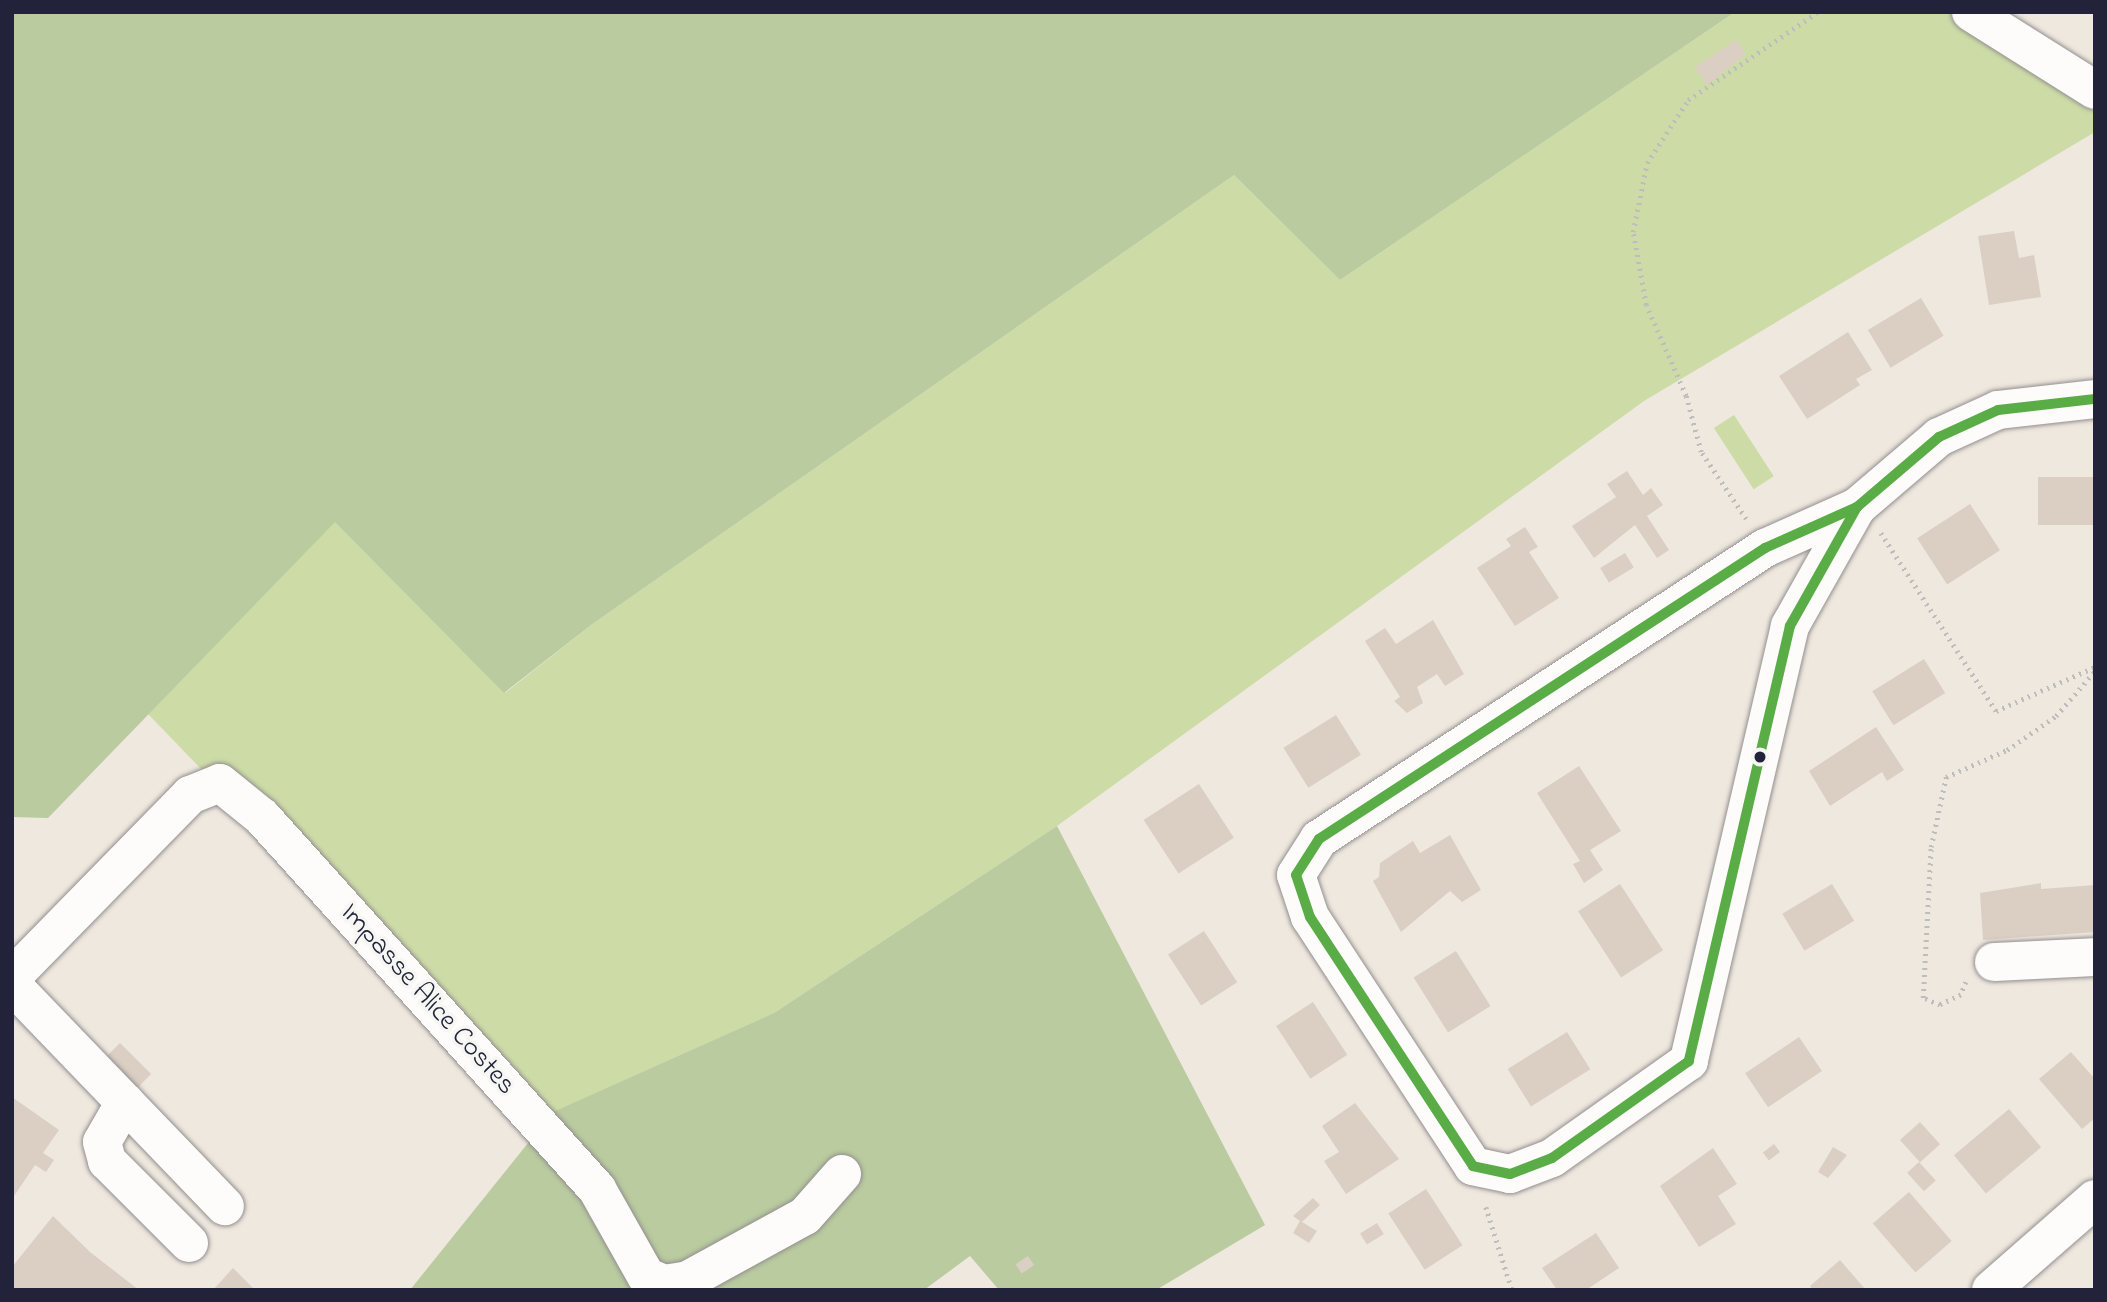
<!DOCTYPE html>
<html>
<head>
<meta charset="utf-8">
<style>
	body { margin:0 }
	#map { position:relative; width:2107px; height:1302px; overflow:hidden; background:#efe8df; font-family:"Indie Flower",sans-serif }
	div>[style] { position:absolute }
	.green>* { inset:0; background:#cddca7; transform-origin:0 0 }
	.forest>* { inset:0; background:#b9cb9f }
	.building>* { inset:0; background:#dbcfc4; transform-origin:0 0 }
	.path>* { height:4.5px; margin-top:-2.25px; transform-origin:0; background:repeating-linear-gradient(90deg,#bebdbe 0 2px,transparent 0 7px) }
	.roads { filter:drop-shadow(0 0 2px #938f8f) drop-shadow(0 0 2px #938f8f) }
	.minor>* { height:38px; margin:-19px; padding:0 19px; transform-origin:19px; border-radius:19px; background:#fdfcfa }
	.bus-1>* { height:10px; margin:-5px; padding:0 5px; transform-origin:5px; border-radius:5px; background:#59ac46 }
	.dots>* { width:19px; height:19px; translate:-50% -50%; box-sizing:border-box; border:4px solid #f6f6f2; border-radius:50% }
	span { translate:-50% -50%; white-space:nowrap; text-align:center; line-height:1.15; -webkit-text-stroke:7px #f6f6f2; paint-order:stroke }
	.street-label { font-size:28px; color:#22223b }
	.frame { position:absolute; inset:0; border:14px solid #22223b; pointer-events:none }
</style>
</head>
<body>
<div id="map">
	<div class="green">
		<div style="clip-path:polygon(1735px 12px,1969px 12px,2095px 112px,2095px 132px,1644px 401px,1057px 826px,774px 1013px,554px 1112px,544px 1124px,148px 714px,335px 521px,505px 693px,591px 625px,1234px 175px,1340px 280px)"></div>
		<div style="left:1734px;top:415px;width:73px;height:24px;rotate:57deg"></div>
	</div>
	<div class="forest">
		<div style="clip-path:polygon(12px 12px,1735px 12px,1340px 280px,1234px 175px,591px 625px,504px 693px,335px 522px,48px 818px,12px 817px)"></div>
		<div style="clip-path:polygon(1057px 826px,1265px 1225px,1156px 1290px,999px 1290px,970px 1256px,924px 1290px,410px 1290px,553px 1112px,774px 1013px)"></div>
	</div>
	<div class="building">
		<div style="clip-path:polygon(1736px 40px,1746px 54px,1707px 85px,1695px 67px)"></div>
		<div style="clip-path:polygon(2014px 231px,2019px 258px,2034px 255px,2041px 297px,1989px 305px,1978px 236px)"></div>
		<div style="left:1921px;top:298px;width:44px;height:62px;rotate:59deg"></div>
		<div style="clip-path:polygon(1848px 332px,1872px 370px,1856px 379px,1860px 385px,1807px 419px,1779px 376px)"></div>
		<div style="clip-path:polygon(1627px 471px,1643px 495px,1651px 488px,1663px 505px,1647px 516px,1669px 550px,1657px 558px,1635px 525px,1594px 558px,1572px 526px,1616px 497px,1607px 484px)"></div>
		<div style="left:2095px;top:477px;width:48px;height:57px;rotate:90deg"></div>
		<div style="left:1970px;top:504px;width:55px;height:63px;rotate:57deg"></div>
		<div style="clip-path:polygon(1525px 527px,1538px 547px,1529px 552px,1559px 598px,1515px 626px,1477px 568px,1511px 546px,1506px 539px)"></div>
		<div style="left:1625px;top:553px;width:17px;height:29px;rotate:59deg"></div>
		<div style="clip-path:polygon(1433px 620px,1464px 674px,1445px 686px,1437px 674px,1417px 687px,1423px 703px,1407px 713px,1394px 701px,1400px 697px,1365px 641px,1385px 628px,1396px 644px)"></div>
		<div style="left:1924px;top:659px;width:40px;height:61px;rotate:58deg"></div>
		<div style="left:1336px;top:715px;width:47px;height:62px;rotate:58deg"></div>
		<div style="clip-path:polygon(1876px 727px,1904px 770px,1887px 781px,1882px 772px,1830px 806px,1809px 771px)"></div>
		<div style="clip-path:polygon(1579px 766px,1621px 831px,1590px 850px,1603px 870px,1584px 883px,1573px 864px,1580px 861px,1537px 793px)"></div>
		<div style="left:1199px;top:784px;width:64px;height:66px;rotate:57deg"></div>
		<div style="clip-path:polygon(1450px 835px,1481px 890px,1462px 902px,1450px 891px,1401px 932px,1373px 881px,1379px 877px,1380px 863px,1413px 841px,1420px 853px)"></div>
		<div style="clip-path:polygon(2041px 883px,2041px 889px,2095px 885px,2095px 932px,1983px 940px,1980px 893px)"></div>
		<div style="left:1620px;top:884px;width:79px;height:50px;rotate:57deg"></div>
		<div style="left:1832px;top:884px;width:43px;height:58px;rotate:59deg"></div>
		<div style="left:1204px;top:931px;width:61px;height:43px;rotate:57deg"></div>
		<div style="left:1456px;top:951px;width:65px;height:50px;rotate:58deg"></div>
		<div style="left:1313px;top:1002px;width:63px;height:44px;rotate:57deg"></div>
		<div style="left:1567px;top:1032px;width:44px;height:70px;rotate:58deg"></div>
		<div style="left:1799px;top:1037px;width:41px;height:65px;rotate:56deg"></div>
		<div style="left:120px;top:1043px;width:44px;height:23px;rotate:45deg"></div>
		<div style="clip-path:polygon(2071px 1052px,2095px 1079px,2095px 1118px,2082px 1129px,2039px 1079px)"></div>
		<div style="clip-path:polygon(12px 1097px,59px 1130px,43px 1153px,54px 1160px,46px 1172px,35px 1165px,12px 1199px)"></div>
		<div style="clip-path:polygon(1355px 1103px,1399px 1159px,1346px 1194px,1324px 1161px,1339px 1152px,1322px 1126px)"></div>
		<div style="left:2009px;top:1109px;width:50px;height:72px;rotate:50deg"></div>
		<div style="left:1920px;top:1122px;width:30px;height:27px;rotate:48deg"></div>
		<div style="left:1774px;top:1144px;width:10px;height:14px;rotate:53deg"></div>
		<div style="clip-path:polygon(1833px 1147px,1847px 1155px,1828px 1178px,1818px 1172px)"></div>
		<div style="clip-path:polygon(1713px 1148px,1737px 1184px,1718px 1196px,1736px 1224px,1699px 1247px,1660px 1186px)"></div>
		<div style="left:1919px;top:1162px;width:25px;height:16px;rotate:48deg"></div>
		<div style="left:1426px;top:1189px;width:67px;height:45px;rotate:57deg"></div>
		<div style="left:1909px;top:1192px;width:65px;height:48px;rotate:49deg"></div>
		<div style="clip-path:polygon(1313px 1198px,1320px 1205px,1302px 1222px,1317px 1231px,1309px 1243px,1293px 1233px,1300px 1221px,1293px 1216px)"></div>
		<div style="clip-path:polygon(53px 1216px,90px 1252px,139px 1290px,12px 1290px,12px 1267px)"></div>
		<div style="left:1377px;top:1223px;width:13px;height:20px;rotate:58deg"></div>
		<div style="clip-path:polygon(1596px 1233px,1619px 1268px,1586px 1290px,1557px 1290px,1542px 1268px)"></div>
		<div style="left:1028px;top:1256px;width:11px;height:15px;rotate:56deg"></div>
		<div style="clip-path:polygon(1840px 1260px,1866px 1290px,1813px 1290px,1810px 1286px)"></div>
		<div style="clip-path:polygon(233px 1268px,255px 1290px,213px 1290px)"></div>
	</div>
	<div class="path">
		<div style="left:1746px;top:519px;width:81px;rotate:-123.9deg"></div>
		<div style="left:1701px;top:452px;width:58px;rotate:-105deg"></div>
		<div style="left:1686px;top:396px;width:99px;rotate:-113.7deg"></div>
		<div style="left:1646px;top:305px;width:74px;rotate:-100.1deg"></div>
		<div style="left:1633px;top:232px;width:70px;rotate:-78.5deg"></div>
		<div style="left:1647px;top:163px;width:75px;rotate:-56.9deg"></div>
		<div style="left:1688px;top:100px;width:157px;rotate:-34.1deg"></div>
		<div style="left:1881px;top:533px;width:212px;rotate:57.1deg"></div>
		<div style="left:1996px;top:711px;width:108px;rotate:-24deg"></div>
		<div style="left:1966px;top:982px;width:14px;rotate:111deg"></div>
		<div style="left:1961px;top:995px;width:23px;rotate:155deg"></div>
		<div style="left:1940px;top:1005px;width:18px;rotate:-158deg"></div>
		<div style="left:1923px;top:998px;width:151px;rotate:-87deg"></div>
		<div style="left:1931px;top:847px;width:72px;rotate:-77.9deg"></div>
		<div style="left:1946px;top:777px;width:67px;rotate:-23.9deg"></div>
		<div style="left:2007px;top:750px;width:60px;rotate:-34.8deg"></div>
		<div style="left:2056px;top:716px;width:60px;rotate:-49.1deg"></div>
		<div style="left:1486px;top:1207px;width:87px;rotate:72.6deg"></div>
	</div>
	<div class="roads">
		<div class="minor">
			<div style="left:1971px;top:12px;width:146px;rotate:32.2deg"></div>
			<div style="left:1857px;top:507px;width:137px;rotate:119.4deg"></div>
			<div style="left:1790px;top:626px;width:447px;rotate:103.1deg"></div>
			<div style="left:1689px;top:1061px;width:168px;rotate:144.7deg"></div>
			<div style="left:1552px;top:1158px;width:45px;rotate:159.1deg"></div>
			<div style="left:1510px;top:1174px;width:38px;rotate:-168deg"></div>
			<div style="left:1473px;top:1166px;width:298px;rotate:-123.2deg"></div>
			<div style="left:1310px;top:917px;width:44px;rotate:-108.4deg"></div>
			<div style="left:1296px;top:875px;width:43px;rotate:-57.4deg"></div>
			<div style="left:1319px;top:839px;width:533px;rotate:-33.12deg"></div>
			<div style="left:1765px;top:548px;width:101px;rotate:-24deg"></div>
			<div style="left:1857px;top:507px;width:108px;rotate:-40.5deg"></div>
			<div style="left:1939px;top:437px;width:65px;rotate:-24.6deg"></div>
			<div style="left:1998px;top:410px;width:98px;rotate:-6.5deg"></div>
			<div style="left:1994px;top:962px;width:101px;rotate:-2.8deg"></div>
			<div style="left:12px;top:977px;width:255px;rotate:-45.6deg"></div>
			<div style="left:190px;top:795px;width:32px;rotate:-22deg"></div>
			<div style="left:220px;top:783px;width:54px;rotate:39deg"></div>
			<div style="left:262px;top:817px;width:501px;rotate:48deg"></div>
			<div style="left:597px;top:1189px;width:100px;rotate:60.6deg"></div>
			<div style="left:646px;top:1276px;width:20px;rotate:24deg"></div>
			<div style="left:664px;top:1284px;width:24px;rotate:-9deg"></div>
			<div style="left:688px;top:1280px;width:133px;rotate:-28.7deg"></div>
			<div style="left:805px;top:1216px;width:56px;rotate:-48.6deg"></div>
			<div style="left:12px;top:985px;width:307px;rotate:46.1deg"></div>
			<div style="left:125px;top:1102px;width:46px;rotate:119.9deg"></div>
			<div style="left:102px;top:1142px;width:20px;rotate:75deg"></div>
			<div style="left:107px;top:1161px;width:116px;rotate:45deg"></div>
			<div style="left:1991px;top:1290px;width:138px;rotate:-41.2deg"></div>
		</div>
	</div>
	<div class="bus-1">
		<div style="left:1857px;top:507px;width:137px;rotate:119.4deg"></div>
		<div style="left:1790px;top:626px;width:447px;rotate:103.1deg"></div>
		<div style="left:1689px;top:1061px;width:168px;rotate:144.7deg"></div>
		<div style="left:1552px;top:1158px;width:45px;rotate:159.1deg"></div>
		<div style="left:1510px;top:1174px;width:38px;rotate:-168deg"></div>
		<div style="left:1473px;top:1166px;width:298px;rotate:-123.2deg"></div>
		<div style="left:1310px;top:917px;width:44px;rotate:-108.4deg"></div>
		<div style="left:1296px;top:875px;width:43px;rotate:-57.4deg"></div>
		<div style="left:1319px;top:839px;width:533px;rotate:-33.12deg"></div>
		<div style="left:1765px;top:548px;width:101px;rotate:-24deg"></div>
		<div style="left:1857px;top:507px;width:108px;rotate:-40.5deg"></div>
		<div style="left:1939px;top:437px;width:65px;rotate:-24.6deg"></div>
		<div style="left:1998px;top:410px;width:98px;rotate:-6.5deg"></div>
	</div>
	<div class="dots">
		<div style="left:1760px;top:757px;background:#22223b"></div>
	</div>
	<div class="street-label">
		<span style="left:427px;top:1000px;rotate:48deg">Impasse Alice Costes</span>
	</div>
	<div class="frame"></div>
</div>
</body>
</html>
